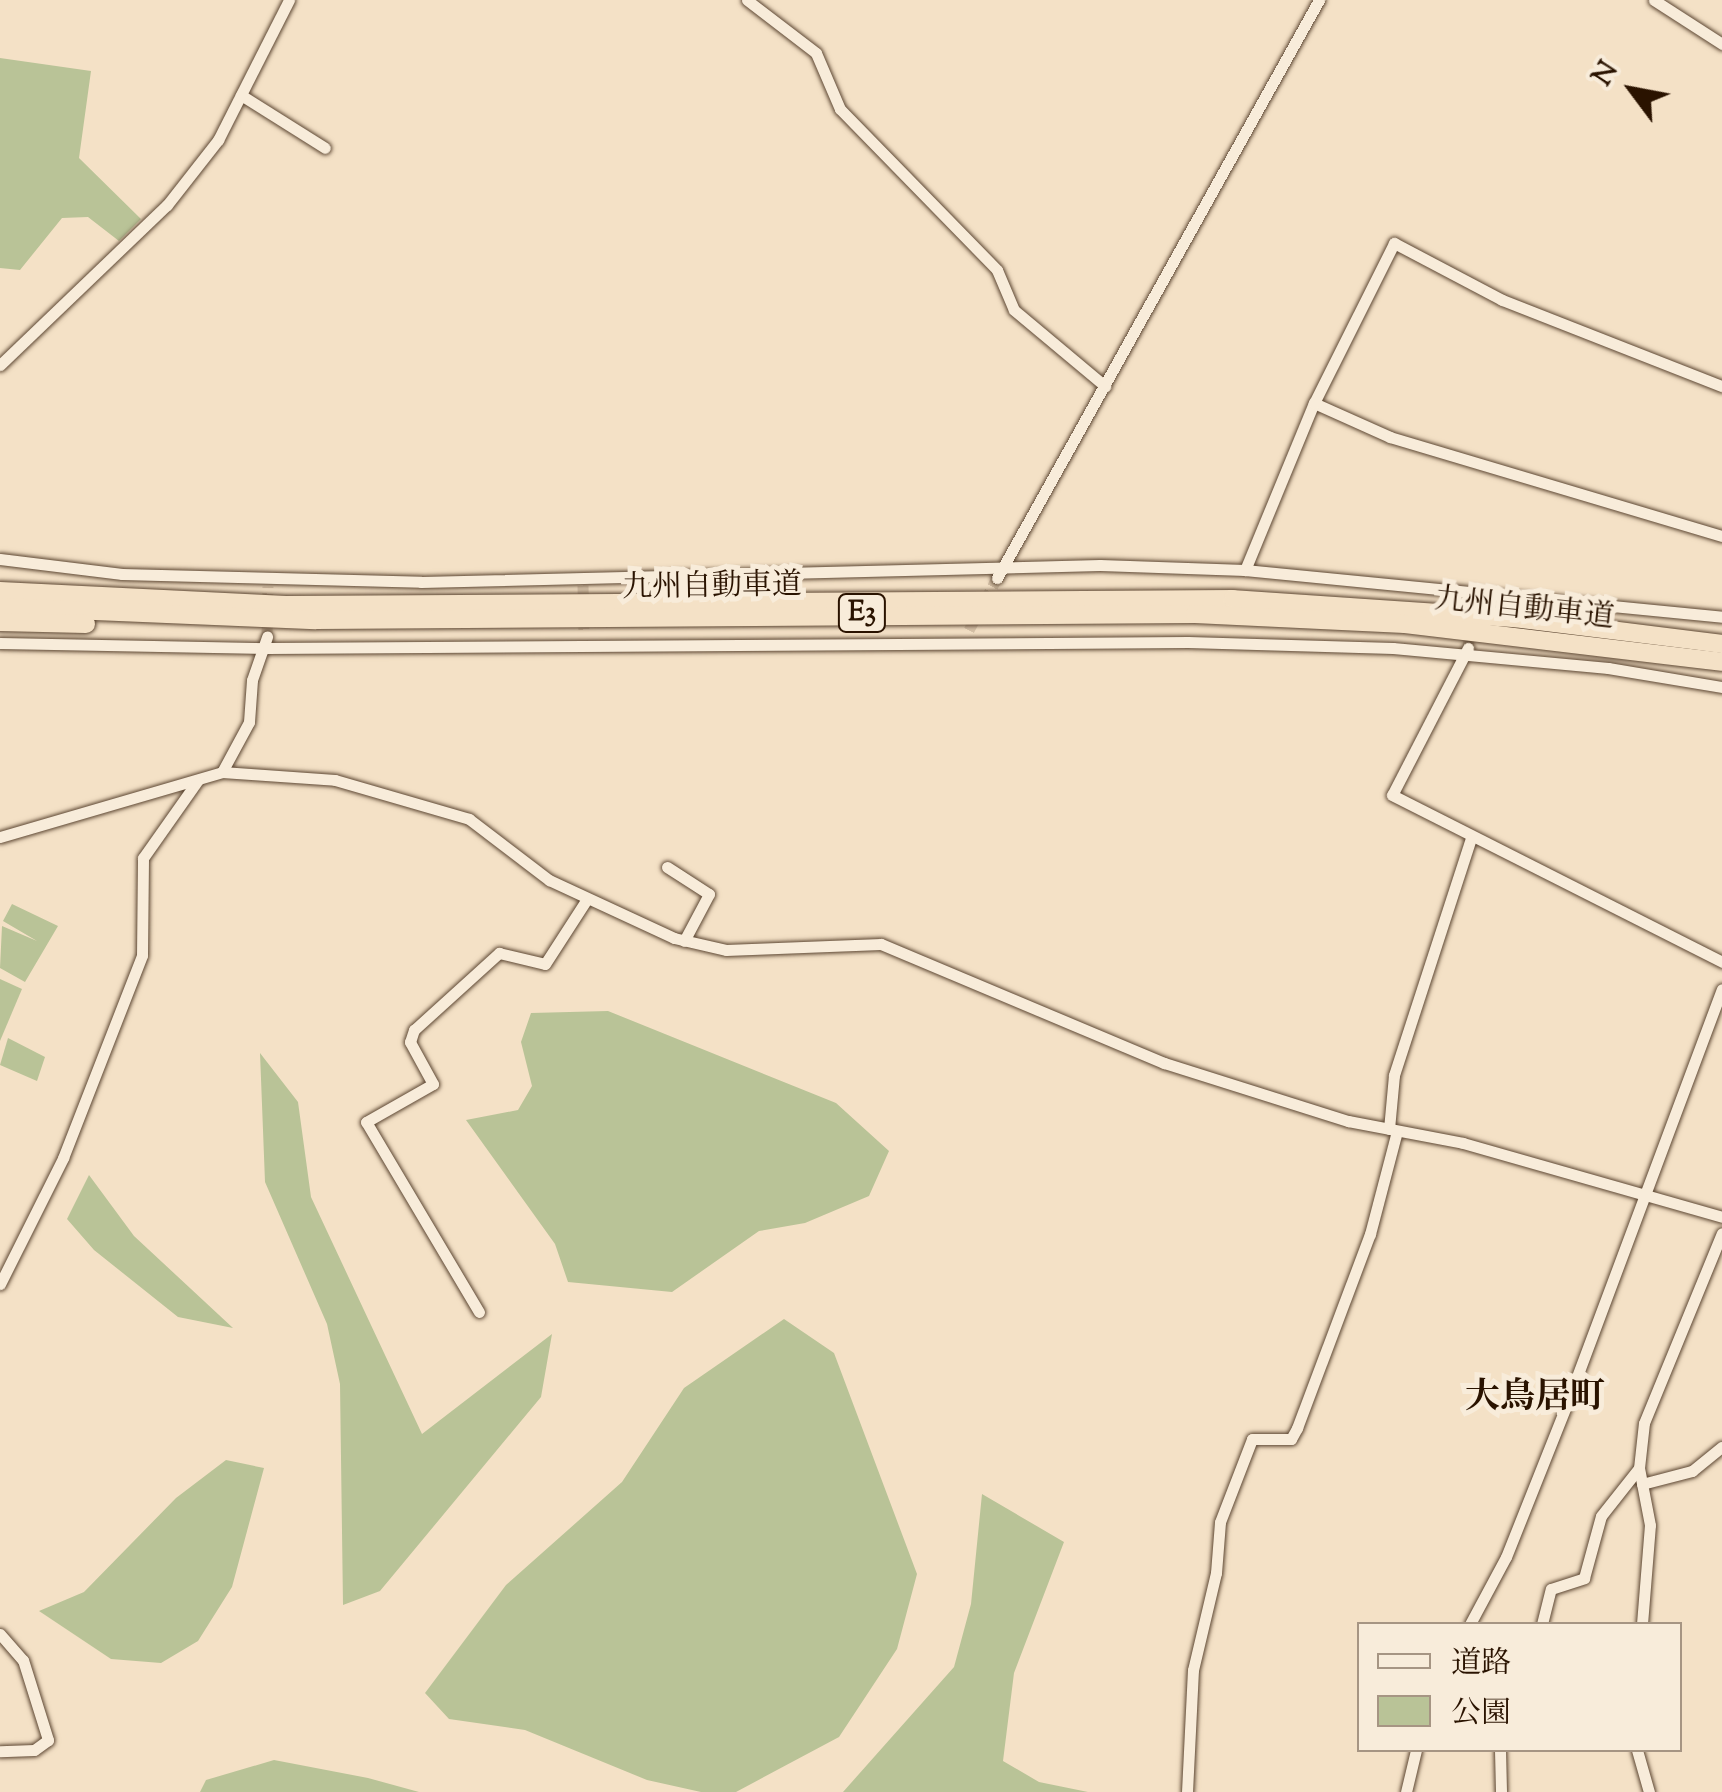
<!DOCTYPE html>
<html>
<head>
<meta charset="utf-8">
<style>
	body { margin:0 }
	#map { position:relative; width:1722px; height:1792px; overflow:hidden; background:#f4e1c6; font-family:"Sorts Mill Goudy","Noto Serif JP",serif }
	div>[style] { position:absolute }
	.green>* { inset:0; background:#b9c397 }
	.minor-tunnel>* { height:11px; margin-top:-5.5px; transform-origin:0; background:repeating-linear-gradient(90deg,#d6c2a8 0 11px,transparent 0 16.5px) }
	.roads { filter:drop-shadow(0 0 2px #5c4632) drop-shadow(0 0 2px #5c4632) }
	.minor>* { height:11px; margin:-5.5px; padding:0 5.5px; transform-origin:5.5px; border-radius:5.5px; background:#f8ecda }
	.highway>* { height:18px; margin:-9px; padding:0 9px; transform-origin:9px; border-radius:9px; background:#f4e1c6 }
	span { translate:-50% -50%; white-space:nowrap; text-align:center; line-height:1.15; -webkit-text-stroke:10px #f8ecda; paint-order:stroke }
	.shield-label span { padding:2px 8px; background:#f8ecda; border:2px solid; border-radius:8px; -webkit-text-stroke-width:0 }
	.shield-label { font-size:28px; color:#2a1300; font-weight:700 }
	.street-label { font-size:30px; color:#2a1300 }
	.quarter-label { font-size:35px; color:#2a1300; font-weight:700 }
	.legend { position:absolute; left:1357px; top:1622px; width:325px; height:130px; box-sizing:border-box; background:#f8ecda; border:2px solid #a69583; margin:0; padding:12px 18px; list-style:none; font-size:30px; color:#2a1300 }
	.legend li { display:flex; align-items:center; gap:20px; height:50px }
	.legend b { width:50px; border:2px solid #a69583 }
	.north { position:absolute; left:1582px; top:40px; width:100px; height:100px; -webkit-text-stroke:8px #f8ecda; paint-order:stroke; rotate:302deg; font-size:28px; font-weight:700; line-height:40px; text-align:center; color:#2a1300 }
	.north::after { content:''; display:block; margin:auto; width:35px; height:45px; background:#2a1300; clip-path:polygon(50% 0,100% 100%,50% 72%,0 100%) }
</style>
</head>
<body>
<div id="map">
	<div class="green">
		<div style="clip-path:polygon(0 58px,91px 71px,79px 158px,141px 219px,119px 241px,88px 217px,62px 218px,20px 270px,0 268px)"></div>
		<div style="clip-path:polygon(12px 904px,58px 926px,25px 982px,0 968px,2px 926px,37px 941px,3px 921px)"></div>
		<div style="clip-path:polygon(0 979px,22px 989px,0 1041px)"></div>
		<div style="clip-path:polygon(608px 1011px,836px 1103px,889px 1151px,869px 1196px,805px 1223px,759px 1231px,672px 1292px,568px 1282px,555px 1244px,466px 1120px,518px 1110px,532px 1086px,521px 1042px,531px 1013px)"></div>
		<div style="clip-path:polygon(8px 1038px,45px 1057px,37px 1081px,0 1065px)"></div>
		<div style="clip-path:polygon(260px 1053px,298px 1102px,311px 1197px,422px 1434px,552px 1334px,541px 1397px,380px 1591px,343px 1605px,340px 1384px,327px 1324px,265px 1182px)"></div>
		<div style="clip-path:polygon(89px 1175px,134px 1236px,233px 1328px,178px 1317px,94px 1250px,67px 1219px)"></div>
		<div style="clip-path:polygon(784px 1319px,834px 1353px,917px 1574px,897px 1649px,839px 1737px,736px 1792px,701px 1792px,647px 1780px,525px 1730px,449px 1719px,425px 1693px,506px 1585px,622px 1482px,684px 1388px)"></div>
		<div style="clip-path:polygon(226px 1460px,264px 1468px,232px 1587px,198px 1641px,161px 1663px,111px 1659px,39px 1611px,84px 1592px,176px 1498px)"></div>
		<div style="clip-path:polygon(982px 1494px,1064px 1542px,1014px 1673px,1003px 1761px,1039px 1782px,1088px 1792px,843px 1792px,954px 1667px,971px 1604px)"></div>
		<div style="clip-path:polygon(274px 1760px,368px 1778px,419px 1792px,200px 1792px,206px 1780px)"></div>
	</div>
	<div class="minor-tunnel">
		<div style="left:583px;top:585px;width:49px;rotate:88.8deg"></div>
		<div style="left:969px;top:630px;width:59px;rotate:-61.7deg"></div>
		<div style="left:267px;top:637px;width:51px;rotate:-88.9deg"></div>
		<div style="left:1468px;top:648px;width:52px;rotate:-83.4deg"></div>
	</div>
	<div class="roads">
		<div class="minor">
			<div style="left:747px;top:0;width:87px;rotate:37.5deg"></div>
			<div style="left:816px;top:53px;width:61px;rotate:66.8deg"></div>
			<div style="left:840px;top:109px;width:225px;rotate:45.7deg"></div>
			<div style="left:997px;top:270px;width:43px;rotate:67deg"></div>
			<div style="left:1014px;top:310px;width:119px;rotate:39.9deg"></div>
			<div style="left:1654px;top:0;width:81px;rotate:32.9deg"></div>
			<div style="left:241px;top:95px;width:99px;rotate:32.2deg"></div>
			<div style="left:0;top:365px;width:231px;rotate:-43.8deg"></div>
			<div style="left:167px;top:205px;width:83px;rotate:-51.9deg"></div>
			<div style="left:218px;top:140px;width:157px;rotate:-63.1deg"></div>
			<div style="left:1314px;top:403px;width:83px;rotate:24.1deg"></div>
			<div style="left:1390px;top:437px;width:346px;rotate:16.6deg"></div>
			<div style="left:0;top:559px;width:123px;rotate:7deg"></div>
			<div style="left:122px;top:574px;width:299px;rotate:1.5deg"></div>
			<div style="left:421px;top:582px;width:679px;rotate:-1.43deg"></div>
			<div style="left:1100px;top:565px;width:145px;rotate:2deg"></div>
			<div style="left:1245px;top:570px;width:479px;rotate:5.6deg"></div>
			<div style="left:1245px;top:570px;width:181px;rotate:-67.6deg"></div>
			<div style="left:1314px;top:403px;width:179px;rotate:-63.4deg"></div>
			<div style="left:1394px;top:243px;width:122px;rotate:27.8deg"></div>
			<div style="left:1502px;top:300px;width:236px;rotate:21.4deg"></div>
			<div style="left:997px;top:578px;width:662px;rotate:-60.88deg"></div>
			<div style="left:0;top:643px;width:267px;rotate:1.1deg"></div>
			<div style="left:267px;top:648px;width:921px;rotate:-0.37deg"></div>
			<div style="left:1188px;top:642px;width:205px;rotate:1.7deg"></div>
			<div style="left:1393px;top:648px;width:216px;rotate:5.3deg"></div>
			<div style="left:1608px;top:668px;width:116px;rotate:9.5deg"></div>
			<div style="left:1468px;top:648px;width:165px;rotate:117.3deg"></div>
			<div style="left:1392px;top:795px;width:370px;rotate:26.8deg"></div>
			<div style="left:222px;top:772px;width:57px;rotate:-61.6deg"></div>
			<div style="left:249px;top:722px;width:42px;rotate:-85.9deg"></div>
			<div style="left:252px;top:680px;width:46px;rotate:-70.8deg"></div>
			<div style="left:0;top:837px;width:231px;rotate:-16.3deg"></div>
			<div style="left:222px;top:772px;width:113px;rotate:4deg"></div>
			<div style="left:335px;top:780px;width:140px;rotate:16.2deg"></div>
			<div style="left:469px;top:819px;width:101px;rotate:37.3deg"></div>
			<div style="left:549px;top:880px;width:138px;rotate:24.9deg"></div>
			<div style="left:674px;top:938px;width:53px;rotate:13deg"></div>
			<div style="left:726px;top:950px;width:155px;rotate:-2.2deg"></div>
			<div style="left:881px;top:944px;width:307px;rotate:22.8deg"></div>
			<div style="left:1164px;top:1063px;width:193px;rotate:17.5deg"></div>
			<div style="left:1348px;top:1121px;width:117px;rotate:10.8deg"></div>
			<div style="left:1463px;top:1143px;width:269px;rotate:15.9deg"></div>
			<div style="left:667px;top:867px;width:50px;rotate:32.7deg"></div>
			<div style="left:709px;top:894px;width:53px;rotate:118deg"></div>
			<div style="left:1389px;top:1129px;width:54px;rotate:-84.7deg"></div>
			<div style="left:1394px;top:1075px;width:249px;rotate:-72deg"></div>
			<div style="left:0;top:1284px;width:141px;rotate:-63.4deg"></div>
			<div style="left:63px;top:1158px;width:218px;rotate:-68.7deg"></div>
			<div style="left:142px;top:955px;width:97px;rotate:-89.4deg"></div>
			<div style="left:143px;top:858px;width:95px;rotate:-54.8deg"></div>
			<div style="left:479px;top:1312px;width:221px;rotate:-120.7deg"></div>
			<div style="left:366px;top:1122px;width:77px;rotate:-29.6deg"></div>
			<div style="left:433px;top:1084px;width:48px;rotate:-118.7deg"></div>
			<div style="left:410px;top:1042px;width:13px;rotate:-72deg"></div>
			<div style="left:414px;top:1030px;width:115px;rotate:-42.2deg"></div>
			<div style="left:499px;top:953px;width:47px;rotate:13.4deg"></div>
			<div style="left:545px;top:964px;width:77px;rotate:-57.1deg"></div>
			<div style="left:1642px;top:1484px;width:52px;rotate:-14.6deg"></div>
			<div style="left:1692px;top:1471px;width:38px;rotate:-39deg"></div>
			<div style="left:1470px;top:1624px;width:76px;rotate:-61.8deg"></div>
			<div style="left:1506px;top:1557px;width:162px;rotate:-68.3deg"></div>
			<div style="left:1566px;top:1406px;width:445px;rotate:-69.5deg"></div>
			<div style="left:1542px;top:1624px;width:36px;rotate:-76deg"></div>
			<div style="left:1551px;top:1589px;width:35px;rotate:-18deg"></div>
			<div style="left:1584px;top:1578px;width:64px;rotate:-74.7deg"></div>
			<div style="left:1601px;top:1516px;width:61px;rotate:-51.6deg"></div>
			<div style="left:1642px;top:1624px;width:99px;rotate:-85.4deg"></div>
			<div style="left:1650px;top:1525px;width:58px;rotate:-100.9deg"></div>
			<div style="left:1639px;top:1468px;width:45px;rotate:-83.7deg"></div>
			<div style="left:1644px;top:1423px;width:205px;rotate:-67.7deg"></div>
			<div style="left:0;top:1634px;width:35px;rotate:49deg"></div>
			<div style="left:23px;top:1660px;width:84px;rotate:72.6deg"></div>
			<div style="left:48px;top:1740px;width:17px;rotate:144deg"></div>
			<div style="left:34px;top:1750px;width:34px;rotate:178deg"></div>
			<div style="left:1500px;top:1750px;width:42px;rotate:88.6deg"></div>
			<div style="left:1637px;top:1750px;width:44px;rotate:74.1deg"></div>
			<div style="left:1187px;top:1792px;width:122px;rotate:-87.2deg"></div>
			<div style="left:1193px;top:1670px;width:100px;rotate:-76.7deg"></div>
			<div style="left:1216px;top:1573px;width:51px;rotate:-85.5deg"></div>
			<div style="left:1220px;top:1522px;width:89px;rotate:-68.9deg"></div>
			<div style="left:1252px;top:1439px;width:39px"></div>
			<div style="left:1291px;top:1439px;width:13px;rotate:-61deg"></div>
			<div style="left:1297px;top:1428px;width:207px;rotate:-69.4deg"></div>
			<div style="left:1370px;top:1234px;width:106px;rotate:-75.3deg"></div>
			<div style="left:1406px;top:1792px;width:43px;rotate:-76.6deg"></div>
		</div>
		<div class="highway">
			<div style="left:0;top:591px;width:286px;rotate:2.8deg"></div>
			<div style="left:286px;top:605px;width:947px;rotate:-0.36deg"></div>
			<div style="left:1233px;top:599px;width:282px;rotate:3.9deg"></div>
			<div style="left:1514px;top:618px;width:210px;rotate:7.1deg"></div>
			<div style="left:0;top:607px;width:316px;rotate:2.4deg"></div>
			<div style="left:316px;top:620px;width:879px;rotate:-0.39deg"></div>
			<div style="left:1195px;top:614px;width:210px;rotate:2.7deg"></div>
			<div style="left:1405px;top:624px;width:319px;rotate:6.8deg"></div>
			<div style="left:0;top:622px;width:86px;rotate:1.3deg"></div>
		</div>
	</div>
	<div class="shield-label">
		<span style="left:862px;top:613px">E3</span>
	</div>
	<div class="street-label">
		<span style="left:712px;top:588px;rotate:-1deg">九州自動車道</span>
		<span style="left:1524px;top:610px;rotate:6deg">九州自動車道</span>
	</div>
	<div class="quarter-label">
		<span style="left:1535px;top:1399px">大鳥居町</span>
	</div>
	<ul class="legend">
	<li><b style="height:12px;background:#f8ecda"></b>道路</li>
	<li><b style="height:28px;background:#b9c397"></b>公園</li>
	</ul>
	<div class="north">N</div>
</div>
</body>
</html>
